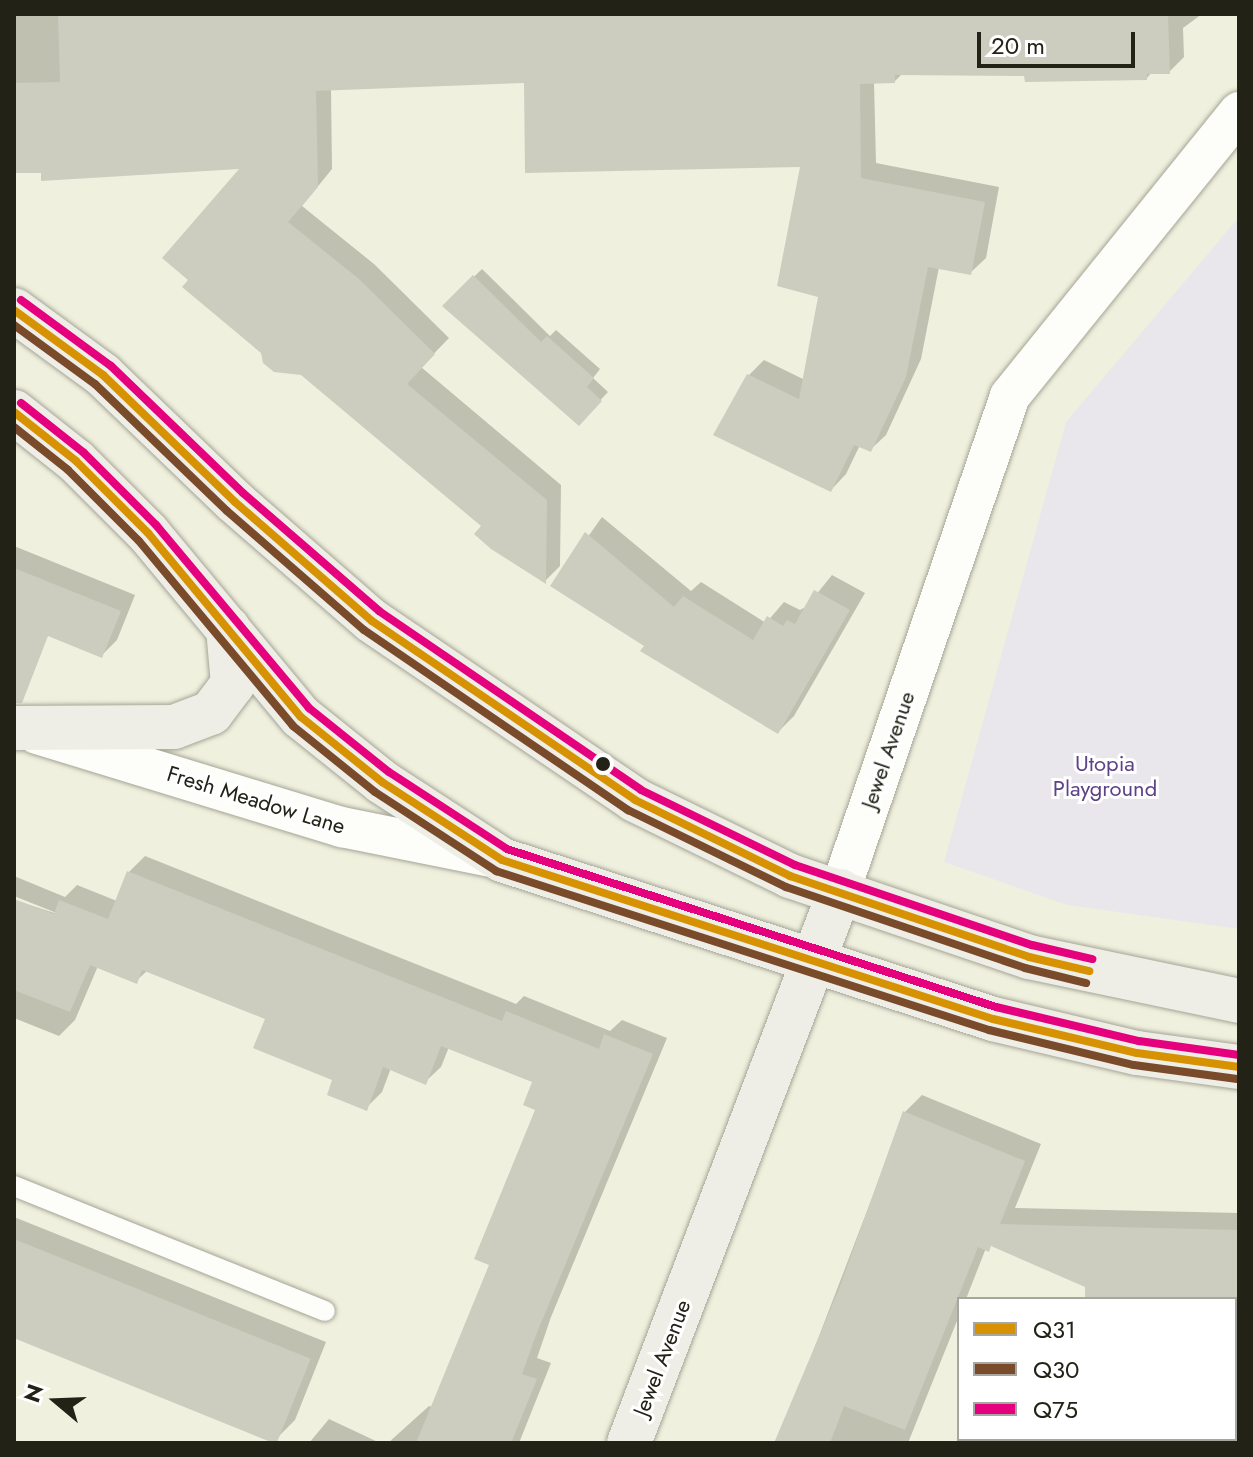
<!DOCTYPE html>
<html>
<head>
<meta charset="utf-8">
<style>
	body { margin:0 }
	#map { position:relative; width:1253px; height:1457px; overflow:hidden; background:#f0f0de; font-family:Jost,sans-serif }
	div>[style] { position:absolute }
	.green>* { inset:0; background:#eae7ec }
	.shadow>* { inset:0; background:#0003 }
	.building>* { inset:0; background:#cdcdbf; transform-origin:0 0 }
	.roads { filter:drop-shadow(0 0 2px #a5a597) drop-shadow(0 0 2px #a5a597) }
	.lane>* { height:20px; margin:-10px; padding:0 10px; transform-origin:10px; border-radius:10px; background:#fdfdfa }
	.street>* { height:40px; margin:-20px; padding:0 20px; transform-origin:20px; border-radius:20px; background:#fdfdfa }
	.secondary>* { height:44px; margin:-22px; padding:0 22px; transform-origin:22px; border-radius:22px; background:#eeeee7 }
	.bus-1>* { height:8px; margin:-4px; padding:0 4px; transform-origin:4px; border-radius:4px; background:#d79203 }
	.bus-2>* { height:8px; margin:-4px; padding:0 4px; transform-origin:4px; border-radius:4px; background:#7a4b2a }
	.bus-3>* { height:8px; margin:-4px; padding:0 4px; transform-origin:4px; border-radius:4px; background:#e5007d }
	.dots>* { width:22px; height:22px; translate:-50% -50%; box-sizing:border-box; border:4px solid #fff; border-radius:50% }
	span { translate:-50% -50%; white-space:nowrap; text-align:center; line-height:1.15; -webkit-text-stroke:6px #fff; paint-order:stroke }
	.street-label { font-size:22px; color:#222216 }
	.park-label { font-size:22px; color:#5e4288 }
	.frame { position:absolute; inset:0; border:16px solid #222216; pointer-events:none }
	.legend { position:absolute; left:957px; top:1297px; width:280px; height:144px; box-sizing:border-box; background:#fff; border:2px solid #a7a7a2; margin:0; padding:10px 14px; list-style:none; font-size:24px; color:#222216 }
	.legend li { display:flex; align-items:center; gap:16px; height:40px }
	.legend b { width:40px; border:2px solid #a7a7a2 }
	.north { position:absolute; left:16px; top:1361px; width:80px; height:80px; -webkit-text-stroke:6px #fff; paint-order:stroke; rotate:289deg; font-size:22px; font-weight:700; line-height:32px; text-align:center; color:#222216 }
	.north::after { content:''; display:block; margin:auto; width:28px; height:36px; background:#222216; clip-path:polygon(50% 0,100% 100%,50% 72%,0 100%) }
	.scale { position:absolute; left:977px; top:32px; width:158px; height:36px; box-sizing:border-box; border:4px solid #222216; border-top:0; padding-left:10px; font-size:24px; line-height:28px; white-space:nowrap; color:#222216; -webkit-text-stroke:6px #fff; paint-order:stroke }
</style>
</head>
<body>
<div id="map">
	<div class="green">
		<div style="clip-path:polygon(1239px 217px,1239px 929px,1067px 905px,944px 862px,1066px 422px)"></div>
	</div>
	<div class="shadow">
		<div style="clip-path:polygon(14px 14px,1202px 14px,1183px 28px,1184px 57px,1169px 72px,1152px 72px,1147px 78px,903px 73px,895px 81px,874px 82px,876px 163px,999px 187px,986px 258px,970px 273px,939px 267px,921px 359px,886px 435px,870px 450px,860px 445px,846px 474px,831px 490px,748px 376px,764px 360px,805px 380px,821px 296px,803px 165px,526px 81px,331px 89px,332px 169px,302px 206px,374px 264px,449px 338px,421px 367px,561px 485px,560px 566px,545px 581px,483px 526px,244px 166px,14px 171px)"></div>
		<div style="clip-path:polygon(482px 269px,550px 336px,556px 330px,600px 369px,593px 378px,608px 392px,579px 423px,444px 306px)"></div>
		<div style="clip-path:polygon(602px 517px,691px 591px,701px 582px,766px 623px,784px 602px,800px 610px,807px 606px,832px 575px,865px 593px,794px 716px,778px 732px,553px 586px)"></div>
		<div style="clip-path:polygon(14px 546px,135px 595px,117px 640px,101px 656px,14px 621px)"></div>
		<div style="clip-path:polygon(145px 856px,516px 1004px,524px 996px,610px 1031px,622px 1020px,667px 1038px,551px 1317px,537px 1358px,551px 1363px,519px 1443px,388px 1443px,429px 1406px,433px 1407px,492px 1264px,537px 1108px,535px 1081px,449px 1047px,441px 1067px,425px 1082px,391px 1068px,382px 1092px,366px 1108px,268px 1018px,148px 970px,136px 981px,98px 966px,75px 1020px,59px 1036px,14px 1018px,14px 900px,64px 916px,14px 896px,14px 876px,65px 897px,77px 885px,117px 901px,129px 872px)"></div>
		<div style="clip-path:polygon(922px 1095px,1041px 1144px,1015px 1208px,1239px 1213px,1239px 1362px,1235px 1299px,1087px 1299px,1087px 1286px,992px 1245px,986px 1248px,966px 1299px,959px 1299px,959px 1316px,908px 1443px,778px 1443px,905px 1112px)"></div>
		<div style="clip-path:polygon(14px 1217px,326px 1342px,295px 1420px,279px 1436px,14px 1329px)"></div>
		<div style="clip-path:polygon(329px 1419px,380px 1443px,309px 1443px)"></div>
	</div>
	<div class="building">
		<div style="clip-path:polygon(58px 14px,1168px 14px,1170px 74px,1147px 74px,1147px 80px,1025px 82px,1024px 76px,895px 75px,895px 83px,860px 84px,861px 178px,985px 202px,971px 275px,928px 267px,906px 377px,871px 452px,854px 445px,831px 492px,713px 435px,747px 374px,799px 399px,818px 297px,777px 286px,800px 167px,525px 173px,524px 83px,316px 91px,318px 187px,288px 222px,359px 279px,435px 354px,407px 384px,547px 500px,546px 584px,491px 549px,474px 534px,481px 526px,301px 375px,274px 372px,263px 363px,261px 353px,182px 287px,188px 280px,162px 258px,239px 169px,41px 181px,41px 173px,14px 173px,14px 83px,60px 82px)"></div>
		<div style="clip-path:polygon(473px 275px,541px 342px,547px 336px,594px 378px,587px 387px,602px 401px,579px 426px,442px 306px)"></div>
		<div style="clip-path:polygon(585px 532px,674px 607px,683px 596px,753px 640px,767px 616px,783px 626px,787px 620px,795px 624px,814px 590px,850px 610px,778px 734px,640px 651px,644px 646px,550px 586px)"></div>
		<div style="clip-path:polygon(14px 568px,121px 611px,102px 658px,48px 636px,22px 703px,14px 703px)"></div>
		<div style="clip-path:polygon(127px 871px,502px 1021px,506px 1011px,599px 1049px,604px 1034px,653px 1054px,536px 1335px,522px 1374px,537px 1379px,511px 1443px,416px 1443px,489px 1265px,474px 1259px,535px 1110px,523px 1105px,532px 1082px,441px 1046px,426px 1085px,383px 1067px,367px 1111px,327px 1095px,332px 1080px,253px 1048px,265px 1019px,142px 970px,137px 984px,90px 965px,70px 1012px,14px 990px,14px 899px,54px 914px,59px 900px,108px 919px)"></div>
		<div style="clip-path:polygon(903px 1111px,1025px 1161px,1000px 1224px,1239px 1230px,1239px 1299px,1085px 1299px,1085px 1287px,991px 1246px,989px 1252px,978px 1247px,905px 1430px,844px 1406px,830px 1443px,774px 1443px,839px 1289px)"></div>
		<div style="left:14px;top:1239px;width:320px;height:92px;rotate:22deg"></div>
	</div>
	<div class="roads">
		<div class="lane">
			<div style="left:14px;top:1186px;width:335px;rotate:21.9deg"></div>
			<div style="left:1235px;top:1392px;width:4px"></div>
		</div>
		<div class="street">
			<div style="left:37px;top:734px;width:319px;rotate:17deg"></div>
			<div style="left:342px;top:827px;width:157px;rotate:11.4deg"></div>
			<div style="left:840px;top:891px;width:523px;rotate:-71.05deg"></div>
			<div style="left:1010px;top:396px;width:365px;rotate:-51.1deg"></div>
		</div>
		<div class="secondary">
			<div style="left:14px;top:310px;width:110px;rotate:36.1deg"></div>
			<div style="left:103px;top:375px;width:183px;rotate:43.9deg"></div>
			<div style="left:235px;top:502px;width:181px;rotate:41deg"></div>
			<div style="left:372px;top:621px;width:318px;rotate:34.2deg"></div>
			<div style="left:635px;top:800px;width:173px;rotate:26.1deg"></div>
			<div style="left:790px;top:876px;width:252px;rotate:18.7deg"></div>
			<div style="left:1029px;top:957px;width:215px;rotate:11.8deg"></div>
			<div style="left:14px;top:412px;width:79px;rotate:38.3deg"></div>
			<div style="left:76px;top:461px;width:102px;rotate:45deg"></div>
			<div style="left:148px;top:533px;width:239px;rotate:50.3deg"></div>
			<div style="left:301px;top:717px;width:104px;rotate:38.7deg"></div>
			<div style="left:382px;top:782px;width:143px;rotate:33deg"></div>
			<div style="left:502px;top:860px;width:516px;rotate:17.94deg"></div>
			<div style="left:993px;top:1019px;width:148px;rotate:13.3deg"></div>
			<div style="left:1137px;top:1053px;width:103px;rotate:7.8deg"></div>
			<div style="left:16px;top:728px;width:158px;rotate:-0.4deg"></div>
			<div style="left:174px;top:727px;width:40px;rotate:-21deg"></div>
			<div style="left:211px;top:713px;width:36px;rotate:-53deg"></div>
			<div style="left:233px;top:684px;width:56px;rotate:-95.1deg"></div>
			<div style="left:629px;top:1443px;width:591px;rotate:-69.08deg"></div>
		</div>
	</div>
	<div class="bus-1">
		<div style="left:14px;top:310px;width:110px;rotate:36.1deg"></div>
		<div style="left:103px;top:375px;width:183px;rotate:43.9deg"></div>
		<div style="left:235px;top:502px;width:181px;rotate:41deg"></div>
		<div style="left:372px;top:621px;width:318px;rotate:34.2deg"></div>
		<div style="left:635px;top:800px;width:173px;rotate:26.1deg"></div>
		<div style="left:790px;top:876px;width:252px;rotate:18.7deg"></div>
		<div style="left:1029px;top:957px;width:62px;rotate:13.1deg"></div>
		<div style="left:14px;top:412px;width:79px;rotate:38.3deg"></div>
		<div style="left:76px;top:461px;width:102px;rotate:45deg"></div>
		<div style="left:148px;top:533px;width:239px;rotate:50.3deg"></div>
		<div style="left:301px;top:717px;width:104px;rotate:38.7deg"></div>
		<div style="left:382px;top:782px;width:143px;rotate:33deg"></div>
		<div style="left:502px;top:860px;width:516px;rotate:17.94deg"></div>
		<div style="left:993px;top:1019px;width:148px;rotate:13.3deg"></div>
		<div style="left:1137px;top:1053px;width:103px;rotate:7.8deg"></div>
	</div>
	<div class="bus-2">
		<div style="left:14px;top:325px;width:100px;rotate:36.1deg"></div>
		<div style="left:95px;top:384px;width:183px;rotate:43.9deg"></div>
		<div style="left:227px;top:511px;width:181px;rotate:41deg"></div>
		<div style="left:364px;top:630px;width:320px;rotate:34.3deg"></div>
		<div style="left:628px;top:810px;width:176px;rotate:26deg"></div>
		<div style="left:786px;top:887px;width:252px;rotate:18.7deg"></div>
		<div style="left:1025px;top:968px;width:63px;rotate:13.8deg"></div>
		<div style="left:14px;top:427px;width:69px;rotate:38.5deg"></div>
		<div style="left:68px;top:470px;width:100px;rotate:45deg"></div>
		<div style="left:139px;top:541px;width:241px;rotate:50.2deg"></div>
		<div style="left:293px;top:726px;width:105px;rotate:38.8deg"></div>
		<div style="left:375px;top:792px;width:145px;rotate:33.1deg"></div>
		<div style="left:496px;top:871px;width:518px;rotate:17.88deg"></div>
		<div style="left:989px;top:1030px;width:149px;rotate:13.6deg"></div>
		<div style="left:1134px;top:1065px;width:104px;rotate:7.7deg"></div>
	</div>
	<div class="bus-3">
		<div style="left:21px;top:300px;width:112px;rotate:36.3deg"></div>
		<div style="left:111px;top:366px;width:183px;rotate:43.9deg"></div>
		<div style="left:243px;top:493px;width:180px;rotate:40.9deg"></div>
		<div style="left:379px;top:611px;width:317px;rotate:34.3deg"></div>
		<div style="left:641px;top:790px;width:171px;rotate:26deg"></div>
		<div style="left:795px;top:865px;width:250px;rotate:18.7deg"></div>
		<div style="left:1032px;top:945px;width:62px;rotate:13.1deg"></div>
		<div style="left:21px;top:403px;width:80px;rotate:38.4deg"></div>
		<div style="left:84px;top:453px;width:102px;rotate:45deg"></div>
		<div style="left:156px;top:525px;width:239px;rotate:50.1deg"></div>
		<div style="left:309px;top:708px;width:102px;rotate:38.7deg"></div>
		<div style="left:389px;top:772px;width:141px;rotate:33.1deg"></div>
		<div style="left:507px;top:849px;width:514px;rotate:17.91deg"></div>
		<div style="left:996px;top:1007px;width:147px;rotate:13.4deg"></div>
		<div style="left:1139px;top:1041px;width:101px;rotate:8deg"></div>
	</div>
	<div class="dots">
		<div style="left:603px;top:764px;background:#222216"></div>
	</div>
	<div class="street-label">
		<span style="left:888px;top:750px;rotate:-71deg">Jewel Avenue</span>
		<span style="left:256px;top:800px;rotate:17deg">Fresh Meadow Lane</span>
		<span style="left:662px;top:1358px;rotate:-69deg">Jewel Avenue</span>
	</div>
	<div class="park-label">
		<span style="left:1105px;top:776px">Utopia<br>Playground</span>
	</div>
	<div class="frame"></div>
	<ul class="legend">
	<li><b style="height:10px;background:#d79203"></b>Q31</li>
	<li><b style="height:10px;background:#7a4b2a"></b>Q30</li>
	<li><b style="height:10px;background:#e5007d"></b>Q75</li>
	</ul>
	<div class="north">N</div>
	<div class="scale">20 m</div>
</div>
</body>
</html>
